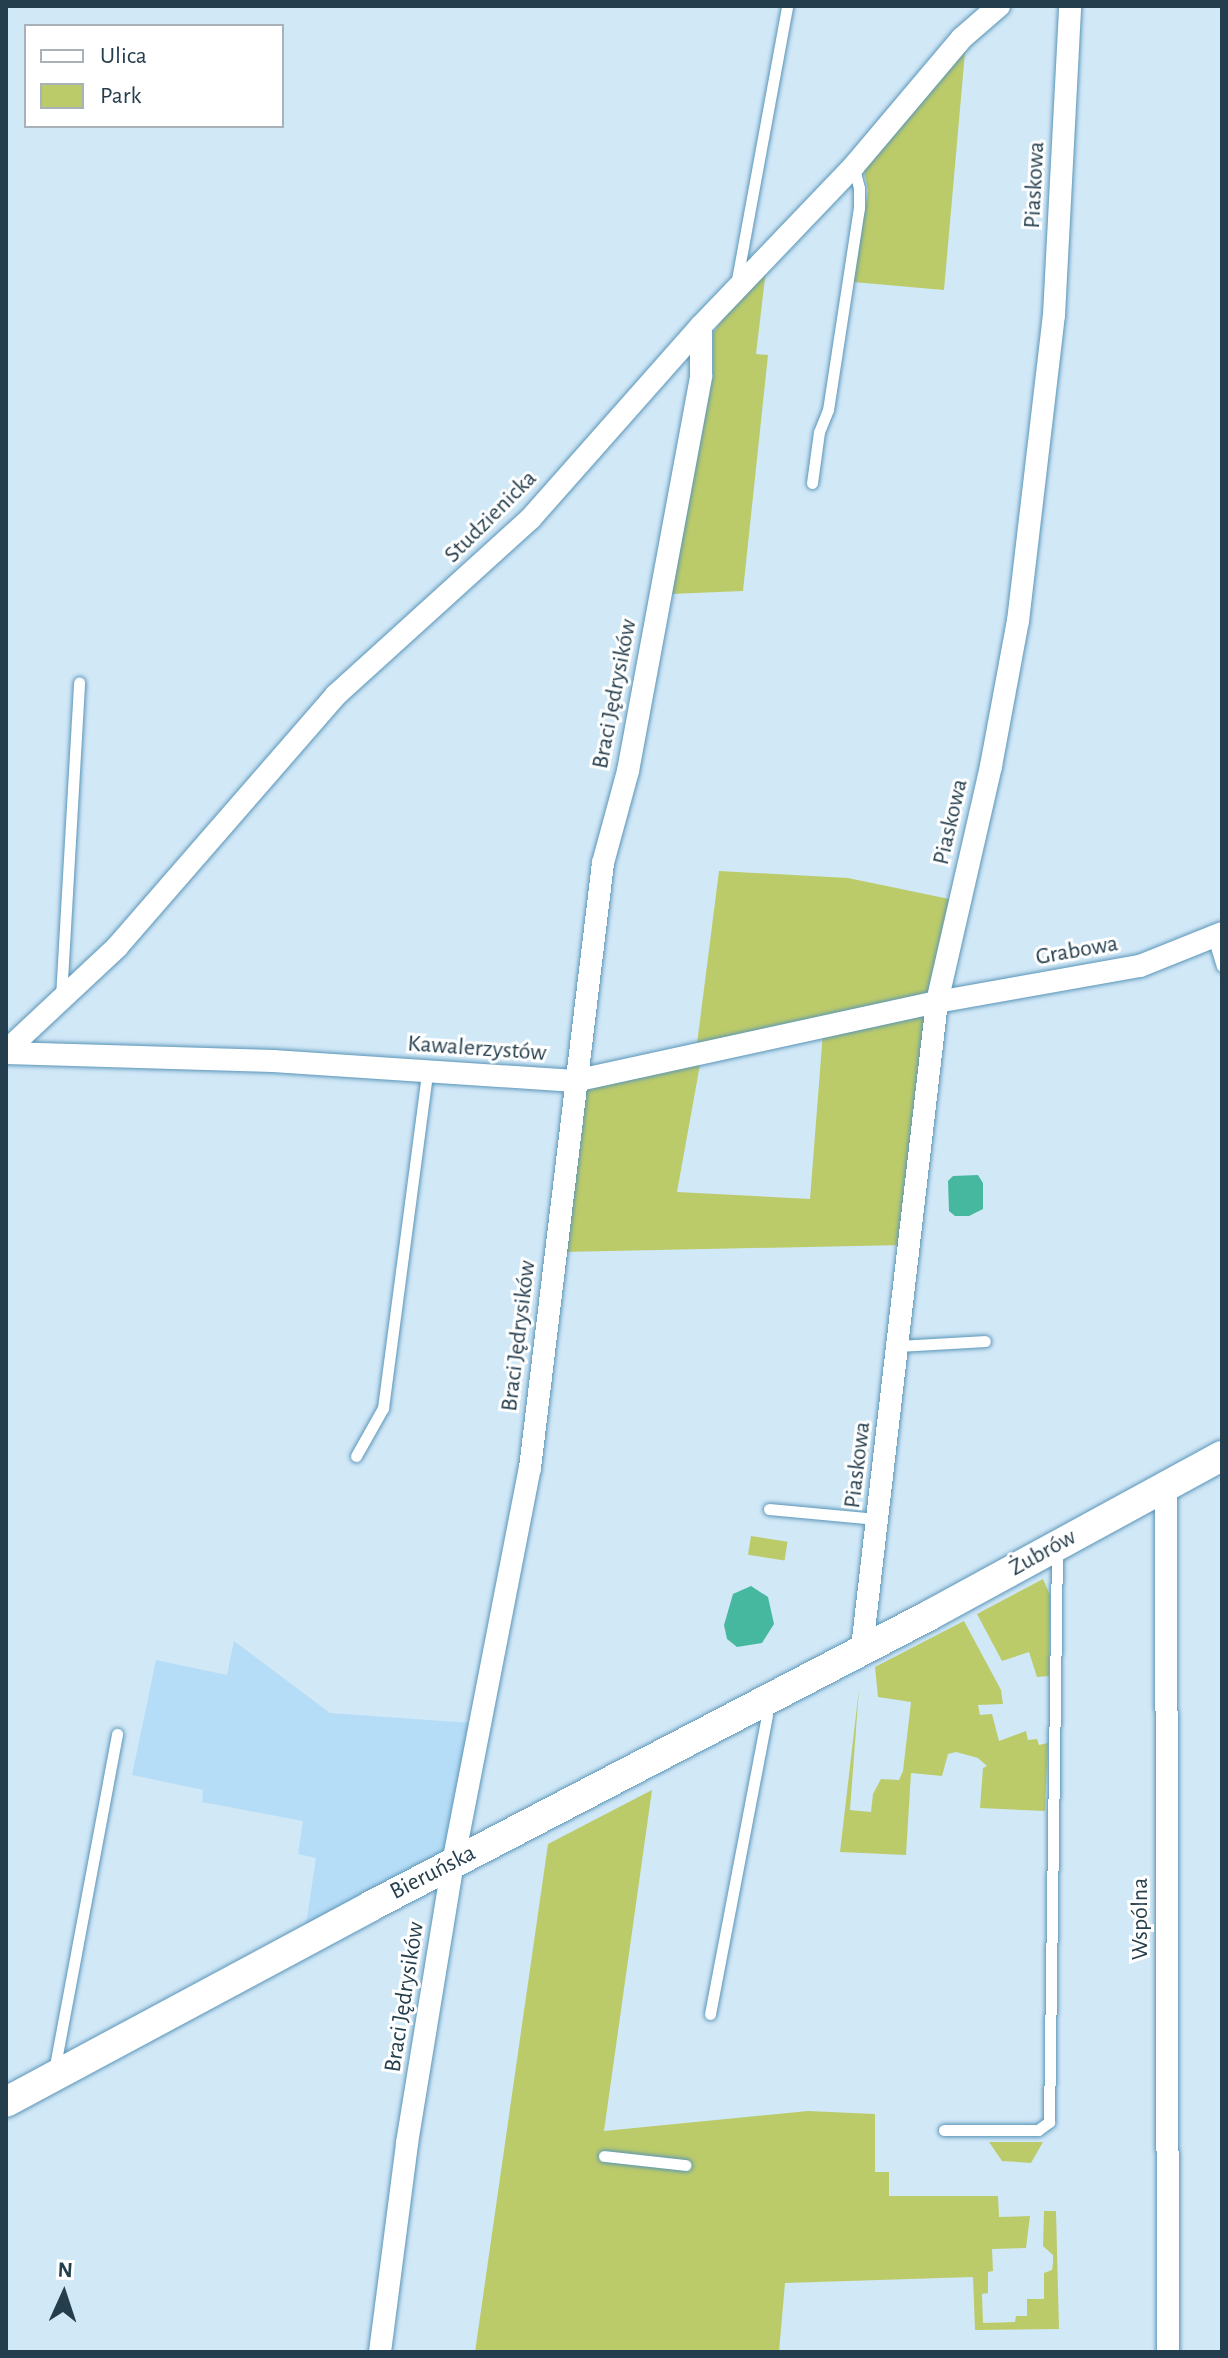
<!DOCTYPE html>
<html>
<head>
<meta charset="utf-8">
<style>
	body { margin:0 }
	#map { position:relative; width:1228px; height:2358px; overflow:hidden; background:#d1e8f7; font-family:"Alegreya Sans",sans-serif }
	div>[style] { position:absolute }
	.built>* { inset:0; background:#b6ddf7 }
	.green>* { inset:0; background:#bccb69; transform-origin:0 0 }
	.water>* { inset:0; background:#47b8a0 }
	.roads { filter:drop-shadow(0 0 2px #5a95b8) drop-shadow(0 0 2px #5a95b8) }
	.service>* { height:11px; margin:-5.5px; padding:0 5.5px; transform-origin:5.5px; border-radius:5.5px; background:#fff }
	.minor>* { height:22px; margin:-11px; padding:0 11px; transform-origin:11px; border-radius:11px; background:#fff }
	.secondary>* { height:30px; margin:-15px; padding:0 15px; transform-origin:15px; border-radius:15px; background:#fff }
	span { translate:-50% -50%; white-space:nowrap; text-align:center; line-height:1.15; -webkit-text-stroke:6px #fff; paint-order:stroke }
	.street-label { font-size:24px; color:#253e4d }
	.frame { position:absolute; inset:0; border:8px solid #253e4d; pointer-events:none }
	.legend { position:absolute; left:24px; top:24px; width:260px; height:104px; box-sizing:border-box; background:#fff; border:2px solid #a8b2b8; margin:0; padding:10px 14px; list-style:none; font-size:24px; color:#253e4d }
	.legend li { display:flex; align-items:center; gap:16px; height:40px }
	.legend b { width:40px; border:2px solid #a8b2b8 }
	.north { position:absolute; left:24px; top:2254px; width:80px; height:80px; -webkit-text-stroke:6px #fff; paint-order:stroke; rotate:3deg; font-size:22px; font-weight:700; line-height:32px; text-align:center; color:#253e4d }
	.north::after { content:''; display:block; margin:auto; width:28px; height:36px; background:#253e4d; clip-path:polygon(50% 0,100% 100%,50% 72%,0 100%) }
</style>
</head>
<body>
<div id="map">
	<div class="built">
		<div style="clip-path:polygon(234px 1641px,330px 1713px,471px 1723px,446px 1857px,305px 1931px,316px 1858px,298px 1854px,303px 1821px,202px 1802px,203px 1790px,132px 1775px,156px 1660px,227px 1675px)"></div>
	</div>
	<div class="green">
		<div style="clip-path:polygon(966px 41px,944px 290px,853px 282px,868px 191px,863px 165px)"></div>
		<div style="clip-path:polygon(766px 270px,756px 354px,768px 355px,743px 591px,670px 594px,713px 376px,713px 333px,746px 286px)"></div>
		<div style="clip-path:polygon(719px 871px,848px 878px,954px 900px,932px 1000px,697px 1044px)"></div>
		<div style="clip-path:polygon(930px 1009px,904px 1245px,562px 1252px,580px 1085px,701px 1059px,677px 1192px,810px 1199px,823px 1032px)"></div>
		<div style="left:751px;top:1536px;width:37px;height:19px;rotate:9deg"></div>
		<div style="clip-path:polygon(1043px 1579px,1050px 1595px,1049px 1676px,1037px 1677px,1029px 1652px,1002px 1661px,977px 1614px)"></div>
		<div style="clip-path:polygon(964px 1621px,1001px 1690px,1003px 1704px,978px 1705px,980px 1715px,992px 1714px,999px 1741px,1026px 1731px,1028px 1740px,1037px 1739px,1039px 1745px,1048px 1743px,1045px 1811px,980px 1808px,983px 1768px,987px 1766px,978px 1758px,956px 1752px,948px 1754px,942px 1776px,911px 1773px,906px 1855px,840px 1852px,859px 1689px,850px 1810px,871px 1812px,873px 1794px,881px 1779px,899px 1780px,903px 1771px,911px 1702px,878px 1697px,875px 1667px)"></div>
		<div style="clip-path:polygon(652px 1790px,604px 2131px,808px 2111px,875px 2114px,875px 2172px,889px 2172px,889px 2196px,998px 2196px,999px 2217px,1030px 2216px,1026px 2248px,992px 2249px,993px 2271px,988px 2272px,988px 2293px,982px 2294px,983px 2323px,1015px 2322px,1016px 2316px,1027px 2316px,1027px 2299px,1044px 2299px,1044px 2273px,1052px 2270px,1053px 2263px,1053px 2255px,1043px 2246px,1044px 2211px,1056px 2211px,1059px 2329px,975px 2330px,973px 2277px,785px 2283px,779px 2352px,475px 2352px,548px 1844px)"></div>
		<div style="clip-path:polygon(989px 2142px,1043px 2142px,1031px 2163px,1002px 2161px)"></div>
	</div>
	<div class="water">
		<div style="clip-path:polygon(978px 1175px,983px 1183px,983px 1209px,969px 1216px,955px 1216px,949px 1211px,948px 1181px,953px 1176px)"></div>
		<div style="clip-path:polygon(751px 1586px,768px 1597px,774px 1624px,762px 1643px,737px 1647px,727px 1639px,724px 1625px,733px 1594px)"></div>
	</div>
	<div class="roads">
		<div class="service">
			<div style="left:736px;top:285px;width:284px;rotate:-79.6deg"></div>
			<div style="left:812px;top:483px;width:51px;rotate:-82.2deg"></div>
			<div style="left:819px;top:432px;width:24px;rotate:-68deg"></div>
			<div style="left:828px;top:410px;width:204px;rotate:-81.3deg"></div>
			<div style="left:859px;top:208px;width:20px;rotate:-90deg"></div>
			<div style="left:859px;top:188px;width:21px;rotate:-104deg"></div>
			<div style="left:1213px;top:937px;width:30px;rotate:73deg"></div>
			<div style="left:61px;top:997px;width:315px;rotate:-86.7deg"></div>
			<div style="left:899px;top:1346px;width:86px;rotate:-3.3deg"></div>
			<div style="left:356px;top:1456px;width:55px;rotate:-60.6deg"></div>
			<div style="left:383px;top:1408px;width:338px;rotate:-82.5deg"></div>
			<div style="left:769px;top:1509px;width:108px;rotate:5.3deg"></div>
			<div style="left:710px;top:2014px;width:304px;rotate:-79.2deg"></div>
			<div style="left:54px;top:2071px;width:343px;rotate:-79.4deg"></div>
			<div style="left:944px;top:2130px;width:94px"></div>
			<div style="left:1038px;top:2130px;width:14px;rotate:-36deg"></div>
			<div style="left:1049px;top:2122px;width:572px;rotate:-89.2deg"></div>
			<div style="left:604px;top:2156px;width:82px;rotate:6.3deg"></div>
		</div>
		<div class="minor">
			<div style="left:6px;top:1051px;width:152px;rotate:-43.1deg"></div>
			<div style="left:117px;top:947px;width:334px;rotate:-49deg"></div>
			<div style="left:336px;top:695px;width:263px;rotate:-42.2deg"></div>
			<div style="left:531px;top:518px;width:256px;rotate:-48.5deg"></div>
			<div style="left:701px;top:326px;width:220px;rotate:-46.3deg"></div>
			<div style="left:853px;top:167px;width:169px;rotate:-49.8deg"></div>
			<div style="left:962px;top:38px;width:49px;rotate:-40.9deg"></div>
			<div style="left:6px;top:1053px;width:267px;rotate:1.7deg"></div>
			<div style="left:273px;top:1061px;width:303px;rotate:3.8deg"></div>
			<div style="left:575px;top:1081px;width:371px;rotate:-12.3deg"></div>
			<div style="left:937px;top:1002px;width:206px;rotate:-10.1deg"></div>
			<div style="left:1140px;top:966px;width:88px;rotate:-21.9deg"></div>
			<div style="left:1166px;top:1486px;width:866px;rotate:89.87deg"></div>
			<div style="left:862px;top:1648px;width:650px;rotate:-83.38deg"></div>
			<div style="left:937px;top:1002px;width:242px;rotate:-77.1deg"></div>
			<div style="left:991px;top:766px;width:147px;rotate:-79.5deg"></div>
			<div style="left:1018px;top:621px;width:308px;rotate:-83.3deg"></div>
			<div style="left:1054px;top:315px;width:309px;rotate:-87deg"></div>
			<div style="left:380px;top:2352px;width:211px;rotate:-82.6deg"></div>
			<div style="left:407px;top:2143px;width:284px;rotate:-80.7deg"></div>
			<div style="left:453px;top:1863px;width:402px;rotate:-79deg"></div>
			<div style="left:530px;top:1468px;width:609px;rotate:-83.12deg"></div>
			<div style="left:603px;top:863px;width:95px;rotate:-74.8deg"></div>
			<div style="left:628px;top:771px;width:402px;rotate:-79.5deg"></div>
			<div style="left:701px;top:376px;width:50px;rotate:-90deg"></div>
		</div>
		<div class="secondary">
			<div style="left:6px;top:2102px;width:414px;rotate:-28.2deg"></div>
			<div style="left:371px;top:1906px;width:630px;rotate:-27.5deg"></div>
			<div style="left:930px;top:1615px;width:332px;rotate:-28.6deg"></div>
		</div>
	</div>
	<div class="street-label">
		<span style="left:1035px;top:185px;rotate:-87deg">Piaskowa</span>
		<span style="left:491px;top:517px;rotate:-45deg">Studzienicka</span>
		<span style="left:615px;top:694px;rotate:-79deg">Braci Jędrysików</span>
		<span style="left:951px;top:822px;rotate:-77deg">Piaskowa</span>
		<span style="left:1077px;top:951px;rotate:-10deg">Grabowa</span>
		<span style="left:477px;top:1049px;rotate:4deg">Kawalerzystów</span>
		<span style="left:519px;top:1336px;rotate:-83deg">Braci Jędrysików</span>
		<span style="left:858px;top:1465px;rotate:-83deg">Piaskowa</span>
		<span style="left:1043px;top:1553px;rotate:-29deg">Żubrów</span>
		<span style="left:433px;top:1873px;rotate:-27deg">Bieruńska</span>
		<span style="left:1141px;top:1919px;rotate:-90deg">Wspólna</span>
		<span style="left:405px;top:1997px;rotate:-81deg">Braci Jędrysików</span>
	</div>
	<div class="frame"></div>
	<ul class="legend">
	<li><b style="height:10px;background:#fff"></b>Ulica</li>
	<li><b style="height:22px;background:#bccb69"></b>Park</li>
	</ul>
	<div class="north">N</div>
</div>
</body>
</html>
